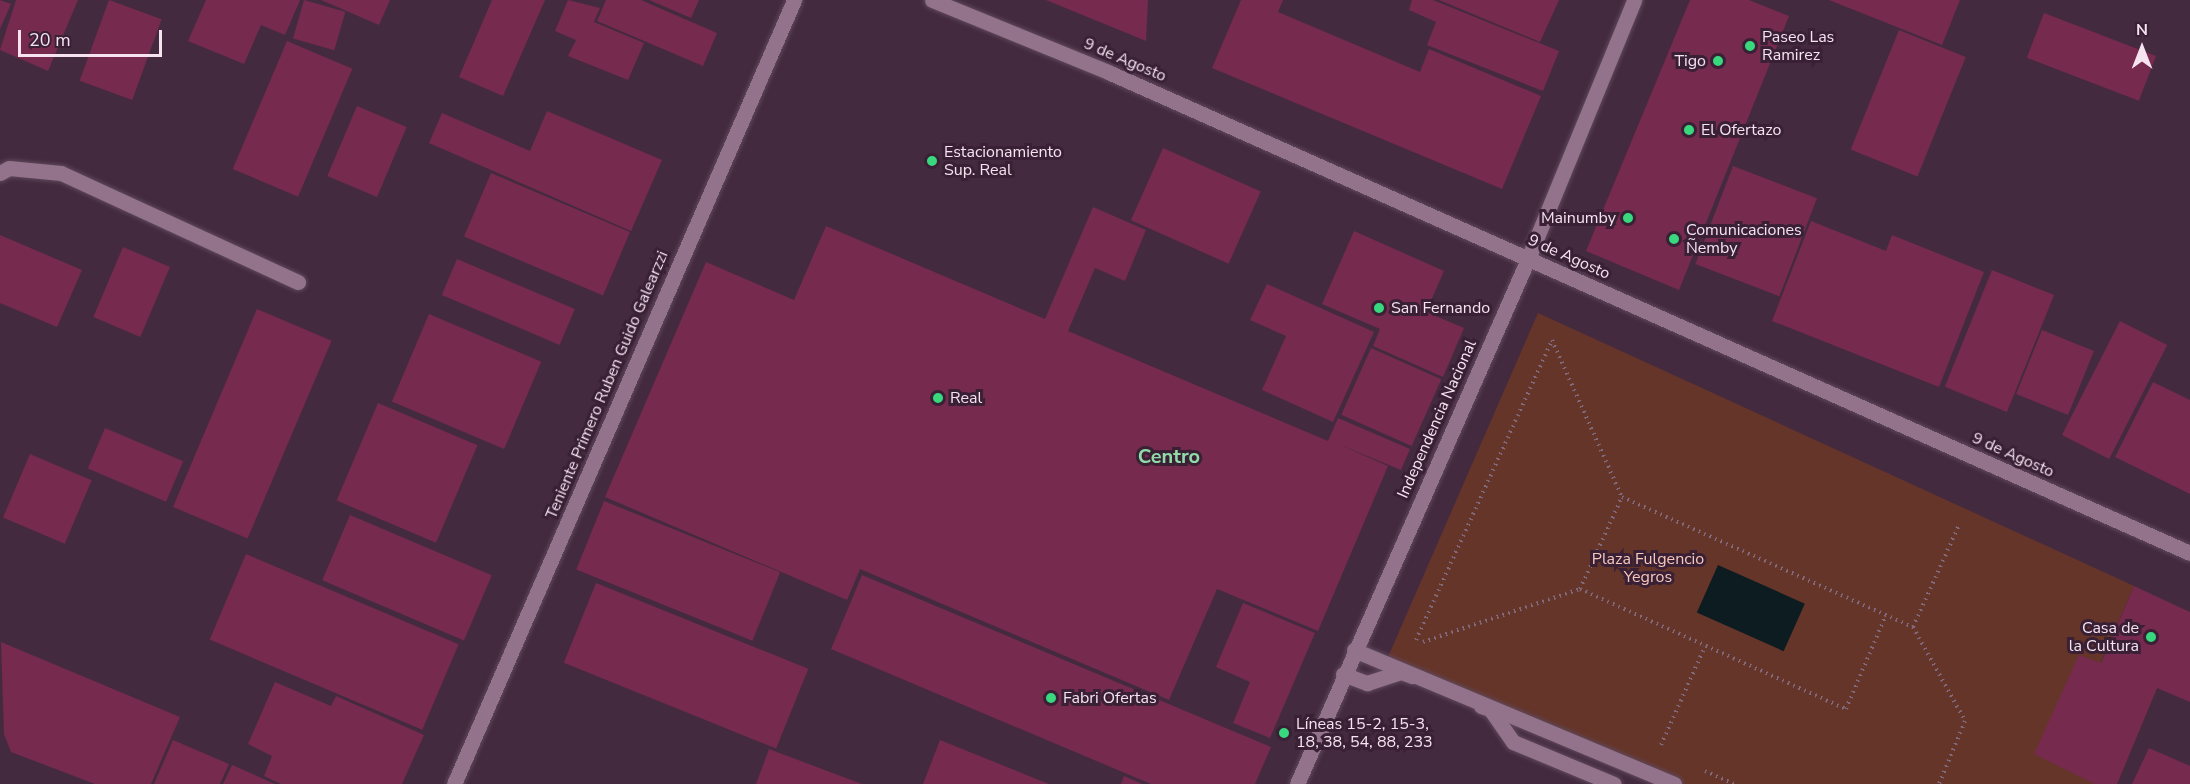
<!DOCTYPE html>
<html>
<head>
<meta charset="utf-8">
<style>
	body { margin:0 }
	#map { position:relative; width:2190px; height:784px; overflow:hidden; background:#442a3f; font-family:"Nunito Sans",sans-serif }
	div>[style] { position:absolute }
	.green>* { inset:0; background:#66352a }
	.water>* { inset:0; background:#0c1c20; transform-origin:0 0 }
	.building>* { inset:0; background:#752a4e; transform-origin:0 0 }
	.path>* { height:4px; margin-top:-2px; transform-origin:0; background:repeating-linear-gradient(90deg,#816a7c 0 1.5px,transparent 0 6px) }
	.roads { filter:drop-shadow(0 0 2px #5f485b) drop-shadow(0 0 2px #5f485b) }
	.pedestrian>* { height:15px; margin:-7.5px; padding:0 7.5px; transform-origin:7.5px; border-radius:7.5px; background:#92738b }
	.minor>* { height:15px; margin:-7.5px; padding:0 7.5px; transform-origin:7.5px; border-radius:7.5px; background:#92738b }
	.tertiary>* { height:15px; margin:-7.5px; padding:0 7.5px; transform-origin:7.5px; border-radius:7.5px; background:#92738b }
	.dots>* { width:16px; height:16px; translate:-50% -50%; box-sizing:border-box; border:3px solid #392035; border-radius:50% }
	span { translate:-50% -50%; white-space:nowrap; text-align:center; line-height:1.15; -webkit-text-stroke:6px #392035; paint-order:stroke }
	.poi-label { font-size:16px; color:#f5e3f0 }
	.left { translate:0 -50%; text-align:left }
	.right { translate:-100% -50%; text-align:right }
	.street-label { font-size:16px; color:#f5e3f0 }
	.park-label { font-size:16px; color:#f8c8bc }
	.quarter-label { font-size:20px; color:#92daa8; font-weight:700 }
	.north { position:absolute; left:2112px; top:18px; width:60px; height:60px; -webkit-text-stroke:4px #392035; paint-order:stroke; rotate:0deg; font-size:16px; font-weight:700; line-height:24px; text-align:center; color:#f5e3f0 }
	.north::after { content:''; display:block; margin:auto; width:21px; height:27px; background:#f5e3f0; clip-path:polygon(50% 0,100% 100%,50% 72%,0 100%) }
	.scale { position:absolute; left:18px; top:30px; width:144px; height:27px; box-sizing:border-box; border:3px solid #f5e3f0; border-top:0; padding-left:8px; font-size:18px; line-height:21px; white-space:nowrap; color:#f5e3f0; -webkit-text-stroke:4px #392035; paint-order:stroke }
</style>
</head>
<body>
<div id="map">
	<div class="green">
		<div style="clip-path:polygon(1538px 313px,2134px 586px,2101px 662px,2157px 688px,2117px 784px,1678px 784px,1388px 657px)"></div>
	</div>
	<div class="water">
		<div style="left:1718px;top:565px;width:95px;height:52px;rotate:24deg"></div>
	</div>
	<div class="building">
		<div style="clip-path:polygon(0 0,11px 4px,0 29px)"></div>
		<div style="clip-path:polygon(16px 0,78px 0,48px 71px,0 50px)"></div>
		<div style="left:109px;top:0;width:56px;height:86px;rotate:20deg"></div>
		<div style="clip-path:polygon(206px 0,300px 0,285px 35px,261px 25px,244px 64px,188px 41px)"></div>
		<div style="left:304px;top:0;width:43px;height:40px;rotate:16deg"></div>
		<div style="clip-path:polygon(321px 0,390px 0,379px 25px)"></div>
		<div style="clip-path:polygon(492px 0,545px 0,503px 96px,459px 77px)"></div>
		<div style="clip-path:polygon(568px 0,600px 8px,594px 22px,644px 43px,628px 80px,568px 56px,576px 40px,555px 31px)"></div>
		<div style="clip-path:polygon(606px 0,641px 0,717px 33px,703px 66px,597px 21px)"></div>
		<div style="clip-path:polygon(649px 0,699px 0,691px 18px)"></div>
		<div style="clip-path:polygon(1046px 0,1148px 0,1146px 41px)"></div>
		<div style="clip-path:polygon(1241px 0,1283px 0,1278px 12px,1420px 72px,1429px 49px,1541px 96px,1502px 189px,1212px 68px)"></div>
		<div style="clip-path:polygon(1412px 0,1433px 0,1559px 51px,1543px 91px,1427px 45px,1436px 22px,1409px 10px)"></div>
		<div style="clip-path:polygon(1439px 0,1559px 0,1540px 42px)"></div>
		<div style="clip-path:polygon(1690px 0,1749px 0,1789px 16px,1679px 290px,1586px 251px)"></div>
		<div style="clip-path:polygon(1829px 0,1960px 0,1942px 45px)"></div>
		<div style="left:2044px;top:13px;width:120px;height:48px;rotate:21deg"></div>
		<div style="left:1899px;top:30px;width:72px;height:129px;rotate:22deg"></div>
		<div style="left:287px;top:41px;width:71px;height:139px;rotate:23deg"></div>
		<div style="left:357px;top:106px;width:54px;height:76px;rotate:23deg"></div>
		<div style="clip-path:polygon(547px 111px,662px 160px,631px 231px,429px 143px,442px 113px,530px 151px)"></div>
		<div style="left:1163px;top:148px;width:107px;height:79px;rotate:24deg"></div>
		<div style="left:1733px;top:166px;width:90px;height:105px;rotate:21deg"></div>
		<div style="left:491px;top:173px;width:151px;height:69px;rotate:23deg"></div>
		<div style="clip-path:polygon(1093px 207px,1146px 230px,1125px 281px,1095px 268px,1068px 331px,1328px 441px,1338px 418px,1410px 449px,1401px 470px,1338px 444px,1388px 466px,1318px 631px,1217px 589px,1169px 700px,860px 569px,847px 600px,605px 497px,706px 262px,794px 300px,826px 226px,1045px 319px)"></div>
		<div style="clip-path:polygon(1811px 221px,1886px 251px,1892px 235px,1984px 272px,1939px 387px,1772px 321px)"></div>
		<div style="clip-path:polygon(1354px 231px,1444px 271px,1426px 312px,1464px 328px,1443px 377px,1373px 346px,1380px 329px,1322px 304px)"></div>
		<div style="clip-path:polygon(0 235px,82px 270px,57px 327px,0 303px)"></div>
		<div style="left:123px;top:247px;width:51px;height:76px;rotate:23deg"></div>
		<div style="left:457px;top:259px;width:128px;height:39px;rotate:23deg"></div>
		<div style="left:1992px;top:270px;width:67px;height:126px;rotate:22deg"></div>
		<div style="clip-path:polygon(1267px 284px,1374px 332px,1333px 422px,1262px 390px,1286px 336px,1250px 320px)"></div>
		<div style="left:257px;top:309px;width:81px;height:215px;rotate:23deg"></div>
		<div style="left:429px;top:314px;width:122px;height:95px;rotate:23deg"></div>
		<div style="left:2120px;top:321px;width:53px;height:128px;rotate:27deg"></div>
		<div style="left:2042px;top:330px;width:56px;height:69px;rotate:22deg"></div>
		<div style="left:1371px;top:348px;width:77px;height:73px;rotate:24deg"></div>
		<div style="clip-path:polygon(2153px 382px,2190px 400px,2190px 494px,2115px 457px)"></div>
		<div style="left:378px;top:403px;width:108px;height:106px;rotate:23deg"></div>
		<div style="left:105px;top:428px;width:85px;height:44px;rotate:23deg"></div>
		<div style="left:30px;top:454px;width:67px;height:69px;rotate:23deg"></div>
		<div style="left:604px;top:501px;width:190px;height:74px;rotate:22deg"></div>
		<div style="left:350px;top:515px;width:154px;height:71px;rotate:23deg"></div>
		<div style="left:246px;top:554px;width:231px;height:93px;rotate:23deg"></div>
		<div style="clip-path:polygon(862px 575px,1271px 747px,1255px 784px,1151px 784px,831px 649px)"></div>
		<div style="left:596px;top:583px;width:229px;height:86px;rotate:22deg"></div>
		<div style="clip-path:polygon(2134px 586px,2190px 612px,2190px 702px,2157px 688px,2117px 784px,2095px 784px,2034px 754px,2079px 655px,2101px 663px)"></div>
		<div style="clip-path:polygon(1243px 603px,1315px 633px,1270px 738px,1233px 723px,1250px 682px,1216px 667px)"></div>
		<div style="clip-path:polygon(1px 642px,180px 717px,151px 784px,95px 784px,11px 752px,4px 734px)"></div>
		<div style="clip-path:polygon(275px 682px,331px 706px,336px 696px,424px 735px,402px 784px,281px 784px,264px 776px,272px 756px,248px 744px)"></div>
		<div style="clip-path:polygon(173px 740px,229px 764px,220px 784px,154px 784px)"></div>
		<div style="clip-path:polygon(940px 740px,1049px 784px,923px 784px)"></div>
		<div style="clip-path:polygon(2149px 748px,2190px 766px,2190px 784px,2132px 784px)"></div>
		<div style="clip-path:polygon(769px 749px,862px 784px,756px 784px)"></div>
		<div style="clip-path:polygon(232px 765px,275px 784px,223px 784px)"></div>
		<div style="clip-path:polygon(1124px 776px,1142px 784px,1121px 784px)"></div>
	</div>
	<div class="path">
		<div style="left:1580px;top:589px;width:101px;rotate:-65.5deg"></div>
		<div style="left:1913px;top:627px;width:112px;rotate:-65.7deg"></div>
		<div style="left:1416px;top:640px;width:329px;rotate:-65.6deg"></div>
		<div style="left:1552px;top:340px;width:172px;rotate:66deg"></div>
		<div style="left:1622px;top:497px;width:319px;rotate:24.1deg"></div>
		<div style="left:1913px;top:627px;width:107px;rotate:61deg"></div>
		<div style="left:1965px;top:721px;width:68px;rotate:112.4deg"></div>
		<div style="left:1423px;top:642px;width:166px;rotate:-18.7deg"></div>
		<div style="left:1580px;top:589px;width:292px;rotate:24.3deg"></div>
		<div style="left:1846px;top:709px;width:100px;rotate:-67deg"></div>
		<div style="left:1661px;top:745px;width:108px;rotate:-66deg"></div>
		<div style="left:1705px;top:771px;width:32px;rotate:24deg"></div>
	</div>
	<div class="roads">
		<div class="pedestrian">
			<div style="left:1343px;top:674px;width:26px;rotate:21deg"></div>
			<div style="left:1367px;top:683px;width:36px;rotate:-18deg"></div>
			<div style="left:1401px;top:672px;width:12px;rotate:20deg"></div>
			<div style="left:1481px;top:706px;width:9px;rotate:18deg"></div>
			<div style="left:1490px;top:709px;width:40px;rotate:55.1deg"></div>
			<div style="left:1513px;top:742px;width:109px;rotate:22.6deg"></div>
		</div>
		<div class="minor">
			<div style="left:0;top:173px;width:10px;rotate:-29deg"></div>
			<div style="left:9px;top:168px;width:52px;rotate:5.5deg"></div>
			<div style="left:61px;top:173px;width:261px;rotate:24.7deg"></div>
			<div style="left:1354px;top:650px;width:347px;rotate:22.7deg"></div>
		</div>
		<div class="tertiary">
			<div style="left:932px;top:0;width:190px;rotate:22.2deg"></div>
			<div style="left:1108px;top:72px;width:1184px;rotate:23.97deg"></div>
			<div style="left:454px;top:784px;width:855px;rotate:-66.55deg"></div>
			<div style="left:1297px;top:784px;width:574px;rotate:-66.25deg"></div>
			<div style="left:1528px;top:259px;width:280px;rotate:-67.7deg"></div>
		</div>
	</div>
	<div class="dots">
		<div style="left:1750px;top:46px;background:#39d87f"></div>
		<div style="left:1718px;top:61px;background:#39d87f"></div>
		<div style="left:1689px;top:130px;background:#39d87f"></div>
		<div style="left:932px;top:161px;background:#39d87f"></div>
		<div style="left:1628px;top:218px;background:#39d87f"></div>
		<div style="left:1674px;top:239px;background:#39d87f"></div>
		<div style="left:1379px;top:308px;background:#39d87f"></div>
		<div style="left:938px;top:398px;background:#39d87f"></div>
		<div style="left:2151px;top:637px;background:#39d87f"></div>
		<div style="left:1051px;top:698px;background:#39d87f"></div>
		<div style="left:1284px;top:733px;background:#39d87f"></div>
	</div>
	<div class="poi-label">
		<span class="left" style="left:1762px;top:46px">Paseo Las<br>Ramirez</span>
		<span class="right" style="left:1706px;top:61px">Tigo</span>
		<span class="left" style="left:1701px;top:130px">El Ofertazo</span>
		<span class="left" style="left:944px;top:161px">Estacionamiento<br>Sup. Real</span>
		<span class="right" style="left:1616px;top:218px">Mainumby</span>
		<span class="left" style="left:1686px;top:239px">Comunicaciones<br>Ñemby</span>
		<span class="left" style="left:1391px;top:308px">San Fernando</span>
		<span class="left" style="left:950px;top:398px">Real</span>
		<span class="right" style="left:2139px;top:637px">Casa de<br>la Cultura</span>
		<span class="left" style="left:1063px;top:698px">Fabri Ofertas</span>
		<span class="left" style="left:1296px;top:733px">Líneas 15-2, 15-3,<br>18, 38, 54, 88, 233</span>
	</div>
	<div class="street-label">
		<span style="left:1125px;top:60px;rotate:23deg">9 de Agosto</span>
		<span style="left:1569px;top:257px;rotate:24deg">9 de Agosto</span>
		<span style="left:607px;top:385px;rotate:-67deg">Teniente Primero Ruben Guido Galearzzi</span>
		<span style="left:1437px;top:419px;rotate:-66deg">Independencia Nacional</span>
		<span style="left:2013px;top:455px;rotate:24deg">9 de Agosto</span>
	</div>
	<div class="park-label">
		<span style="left:1648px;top:568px">Plaza Fulgencio<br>Yegros</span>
	</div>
	<div class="quarter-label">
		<span style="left:1169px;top:456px">Centro</span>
	</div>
	<div class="north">N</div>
	<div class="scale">20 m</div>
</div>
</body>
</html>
